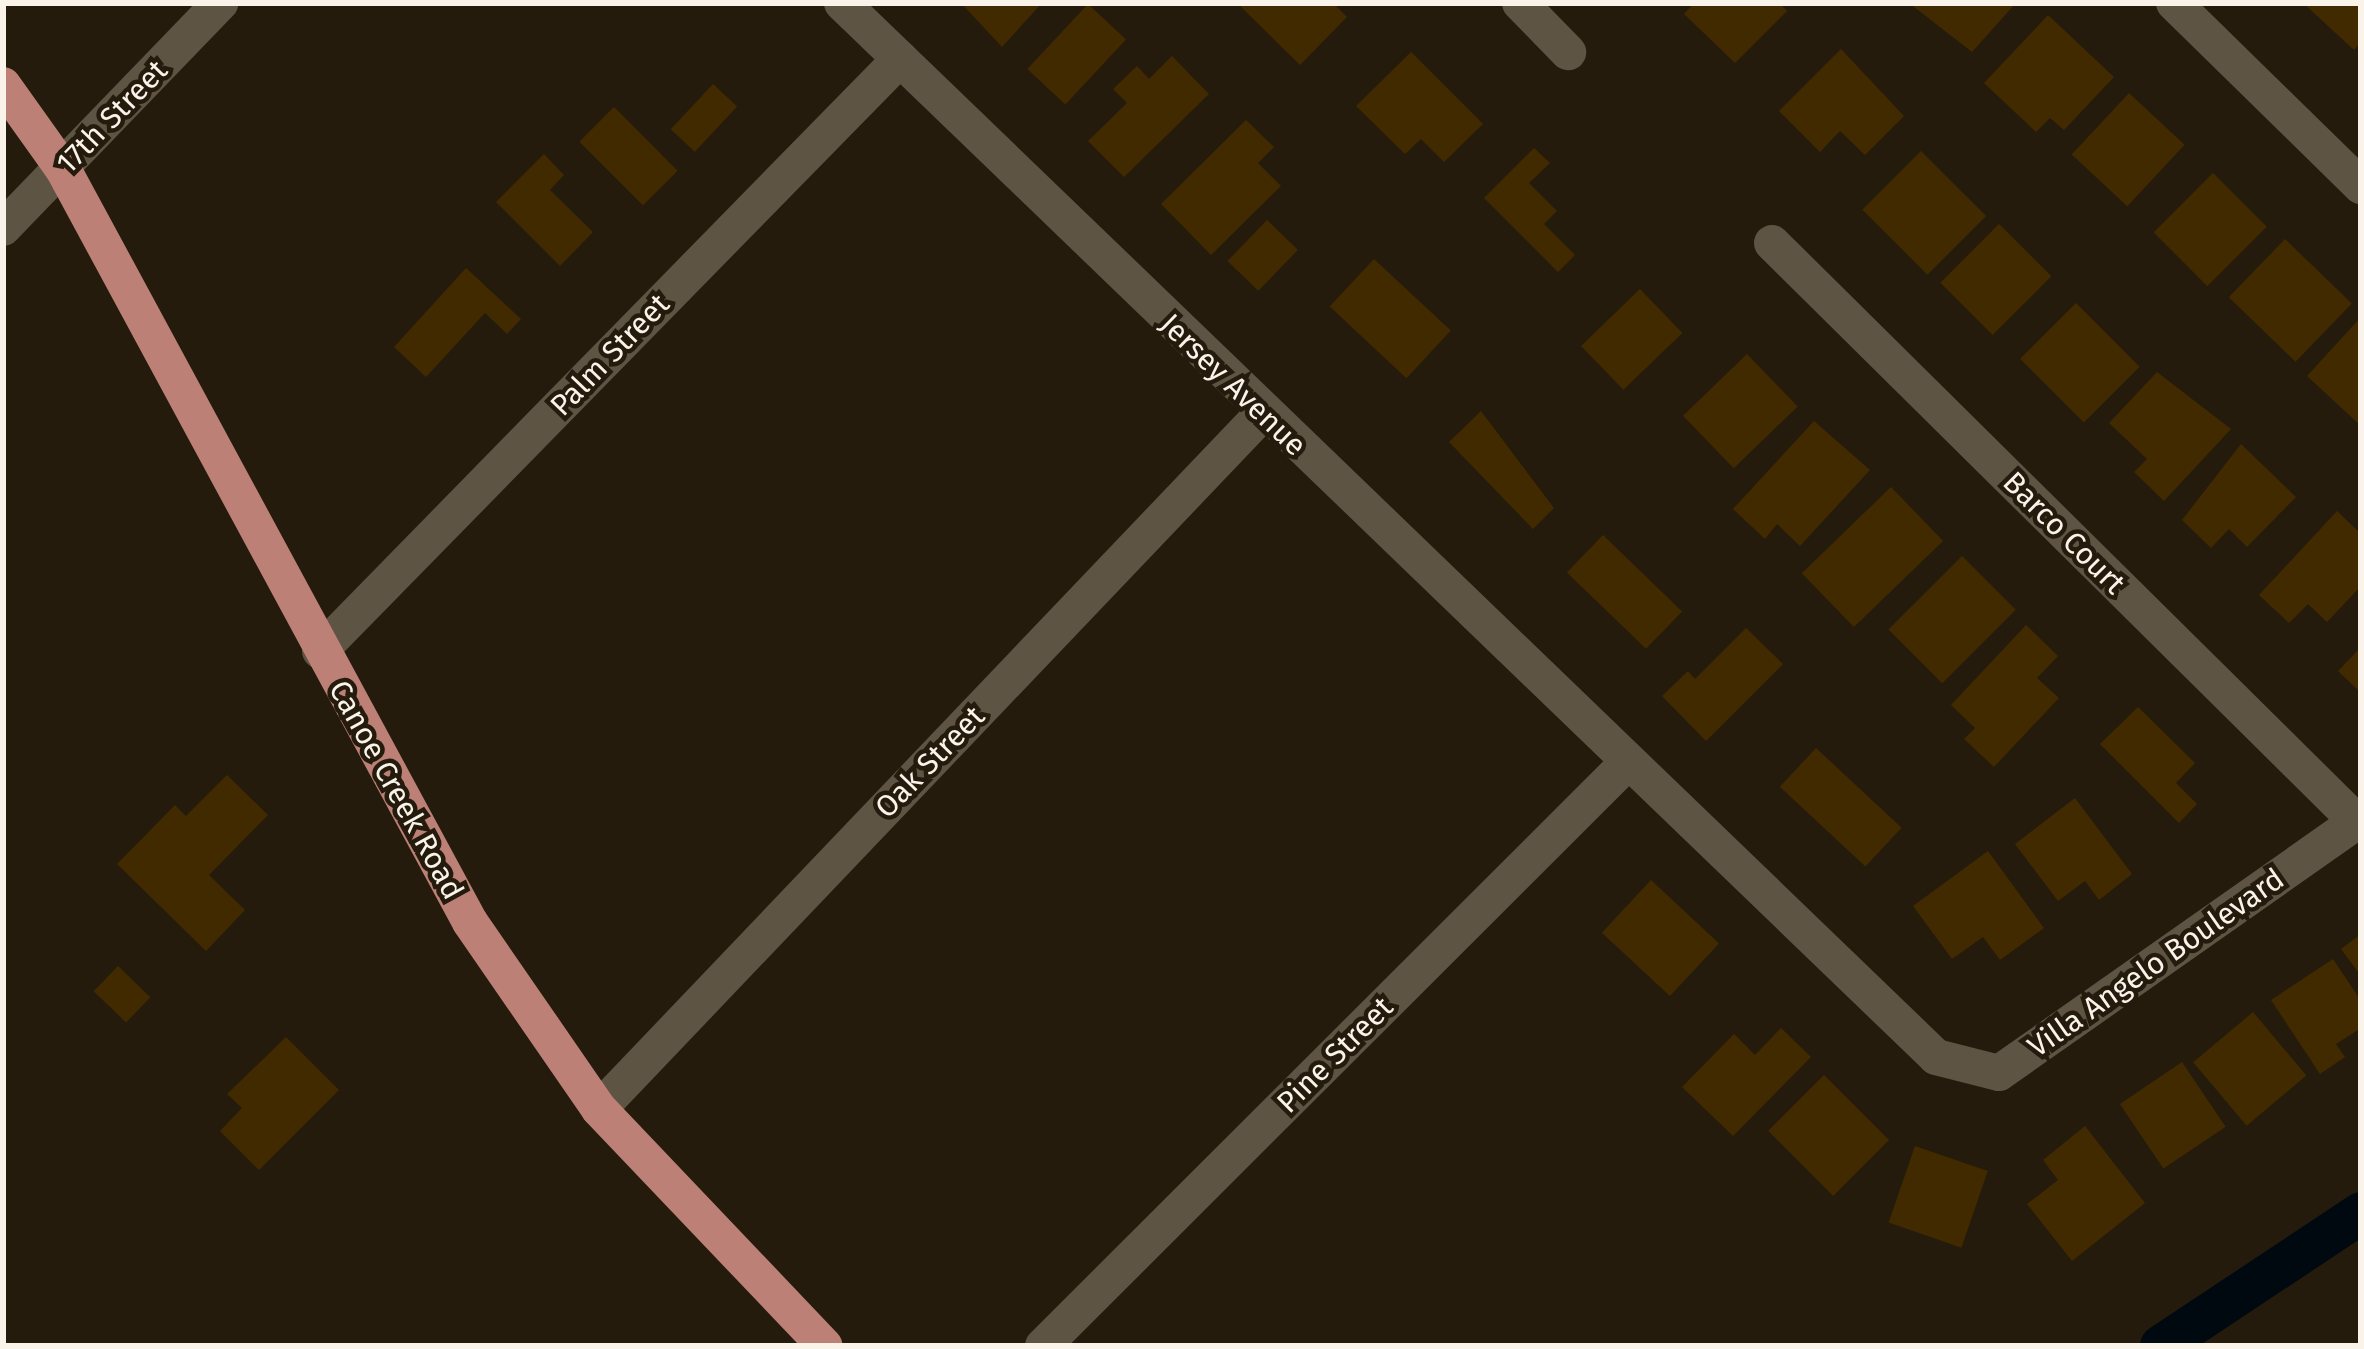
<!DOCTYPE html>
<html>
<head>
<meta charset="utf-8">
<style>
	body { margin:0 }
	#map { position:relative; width:2364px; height:1349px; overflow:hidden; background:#241b0d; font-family:"Fira Sans",sans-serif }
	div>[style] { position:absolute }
	.canal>* { height:42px; margin:-21px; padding:0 21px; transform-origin:21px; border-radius:21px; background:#000910 }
	.building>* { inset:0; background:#412a00; transform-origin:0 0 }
	.minor>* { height:36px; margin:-18px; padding:0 18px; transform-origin:18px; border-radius:18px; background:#5e5444 }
	.major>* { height:36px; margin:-18px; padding:0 18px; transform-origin:18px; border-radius:18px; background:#bd8076 }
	span { translate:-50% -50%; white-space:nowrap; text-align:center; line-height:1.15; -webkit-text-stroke:9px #241b0d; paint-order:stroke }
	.street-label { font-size:30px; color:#f9f3e9 }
	.frame { position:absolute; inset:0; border:6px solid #f9f3e9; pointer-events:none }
</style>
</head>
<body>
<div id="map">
	<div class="canal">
		<div style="left:2161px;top:1346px;width:240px;rotate:-33.6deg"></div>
	</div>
	<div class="building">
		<div style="clip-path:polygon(961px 3px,1042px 3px,1002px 47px)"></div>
		<div style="clip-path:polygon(1237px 3px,1333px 3px,1347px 17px,1300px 65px)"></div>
		<div style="clip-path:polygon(1694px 3px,1779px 3px,1787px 11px,1735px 63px,1684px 14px)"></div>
		<div style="clip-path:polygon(1909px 3px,2016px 3px,1972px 52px)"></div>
		<div style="clip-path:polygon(2303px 3px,2361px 3px,2361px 42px,2354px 50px)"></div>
		<div style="left:1088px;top:4px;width:52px;height:89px;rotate:43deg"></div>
		<div style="clip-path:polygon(2048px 15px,2114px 77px,2064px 130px,2050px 118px,2036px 132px,1984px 83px)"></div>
		<div style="clip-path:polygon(1841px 49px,1904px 116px,1865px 155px,1840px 131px,1820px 152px,1779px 111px)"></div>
		<div style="clip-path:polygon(1411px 52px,1483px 124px,1444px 162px,1421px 139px,1405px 154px,1356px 106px)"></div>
		<div style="clip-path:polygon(1172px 56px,1209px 94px,1124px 177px,1088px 141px,1127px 103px,1113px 89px,1137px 66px,1149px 79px)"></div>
		<div style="left:713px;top:84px;width:33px;height:62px;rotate:43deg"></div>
		<div style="left:2129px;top:93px;width:76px;height:84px;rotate:43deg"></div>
		<div style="left:614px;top:107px;width:90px;height:49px;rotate:45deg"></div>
		<div style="clip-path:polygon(1246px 120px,1274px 147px,1258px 163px,1281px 186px,1211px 255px,1161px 204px)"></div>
		<div style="clip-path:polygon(1534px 148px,1550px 163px,1529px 183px,1557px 211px,1544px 224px,1575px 255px,1558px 272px,1484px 198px)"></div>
		<div style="left:1921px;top:151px;width:92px;height:83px;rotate:45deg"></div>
		<div style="clip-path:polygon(544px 154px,564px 175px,550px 190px,593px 232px,560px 266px,496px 202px)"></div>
		<div style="left:2213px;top:173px;width:76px;height:84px;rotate:45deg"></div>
		<div style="left:1267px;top:220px;width:43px;height:57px;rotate:44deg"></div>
		<div style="left:1999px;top:224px;width:74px;height:83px;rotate:45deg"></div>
		<div style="left:2285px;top:239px;width:93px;height:81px;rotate:44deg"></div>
		<div style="left:1374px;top:259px;width:105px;height:65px;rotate:43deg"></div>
		<div style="clip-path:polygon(466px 268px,521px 319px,507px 334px,485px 313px,426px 377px,394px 347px)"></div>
		<div style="left:1640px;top:289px;width:61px;height:82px;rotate:46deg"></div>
		<div style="left:2076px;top:303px;width:90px;height:79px;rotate:45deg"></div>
		<div style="clip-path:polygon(2361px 317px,2361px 426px,2307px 376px)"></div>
		<div style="left:1747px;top:354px;width:73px;height:89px;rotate:46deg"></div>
		<div style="clip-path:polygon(2157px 372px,2231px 429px,2164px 501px,2134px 472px,2147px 459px,2109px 423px)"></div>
		<div style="clip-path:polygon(1481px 411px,1554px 508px,1533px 529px,1449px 442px)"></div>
		<div style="clip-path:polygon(1814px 421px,1870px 470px,1800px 546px,1777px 524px,1765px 539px,1733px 509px)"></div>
		<div style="clip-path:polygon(2241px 444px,2296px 497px,2247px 547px,2229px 529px,2211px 548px,2182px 520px)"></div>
		<div style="left:1891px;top:487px;width:75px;height:124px;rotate:46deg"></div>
		<div style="clip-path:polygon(2337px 511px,2361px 534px,2361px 586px,2327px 622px,2308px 604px,2289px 623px,2259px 595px)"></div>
		<div style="left:1603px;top:535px;width:110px;height:52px;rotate:44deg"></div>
		<div style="left:1962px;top:556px;width:76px;height:104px;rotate:45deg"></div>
		<div style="clip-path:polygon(2026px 625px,2058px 656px,2037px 678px,2059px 698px,1994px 767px,1964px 739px,1975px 728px,1951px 705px)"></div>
		<div style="clip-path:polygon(1746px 628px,1783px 664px,1706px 741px,1662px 696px,1688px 671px,1695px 679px)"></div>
		<div style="clip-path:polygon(2361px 647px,2361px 693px,2338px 671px)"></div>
		<div style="clip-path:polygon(2138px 707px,2195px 763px,2176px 783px,2197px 804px,2179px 823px,2100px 744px)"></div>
		<div style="left:1816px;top:748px;width:117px;height:53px;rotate:43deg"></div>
		<div style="clip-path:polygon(227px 775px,268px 815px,209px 875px,245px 910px,206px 951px,117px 864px,175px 805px,186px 816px)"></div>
		<div style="clip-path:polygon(2075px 798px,2132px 874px,2099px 900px,2085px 881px,2058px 901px,2015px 844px)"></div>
		<div style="clip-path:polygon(1988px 851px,2044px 928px,2000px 960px,1983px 937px,1952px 959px,1913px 906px)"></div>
		<div style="left:1651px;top:880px;width:93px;height:72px;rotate:43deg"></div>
		<div style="clip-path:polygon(2361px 934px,2361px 976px,2341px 949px)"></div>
		<div style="clip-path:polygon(2333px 959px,2361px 1001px,2361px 1028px,2336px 1044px,2345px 1057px,2320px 1074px,2271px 1000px)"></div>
		<div style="left:118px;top:966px;width:45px;height:35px;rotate:44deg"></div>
		<div style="left:2253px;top:1012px;width:83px;height:78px;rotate:50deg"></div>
		<div style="clip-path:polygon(1781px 1028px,1811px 1057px,1733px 1136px,1682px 1087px,1734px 1034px,1755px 1055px)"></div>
		<div style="clip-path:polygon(286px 1037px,339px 1090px,259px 1170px,220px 1131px,242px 1108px,227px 1094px)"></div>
		<div style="left:2182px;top:1062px;width:78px;height:75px;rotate:56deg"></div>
		<div style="left:1824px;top:1075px;width:92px;height:79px;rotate:45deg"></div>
		<div style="clip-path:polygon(2085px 1126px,2145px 1203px,2072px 1261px,2027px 1204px,2058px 1180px,2043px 1160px)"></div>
		<div style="left:1915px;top:1146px;width:77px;height:81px;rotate:19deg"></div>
	</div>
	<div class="minor">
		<div style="left:842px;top:3px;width:1519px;rotate:43.93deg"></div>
		<div style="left:1936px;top:1057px;width:65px;rotate:14.3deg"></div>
		<div style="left:1999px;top:1073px;width:442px;rotate:-35.1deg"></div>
		<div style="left:1520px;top:3px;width:69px;rotate:45.6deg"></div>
		<div style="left:2174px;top:3px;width:262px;rotate:44.4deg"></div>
		<div style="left:3px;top:228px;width:313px;rotate:-46deg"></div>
		<div style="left:1772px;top:243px;width:823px;rotate:44.7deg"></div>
		<div style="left:320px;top:651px;width:829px;rotate:-45.59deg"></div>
		<div style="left:599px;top:1109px;width:961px;rotate:-46.35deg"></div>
		<div style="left:1043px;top:1346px;width:824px;rotate:-44.95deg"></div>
	</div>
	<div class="major">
		<div style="left:3px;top:85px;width:103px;rotate:54.5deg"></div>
		<div style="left:63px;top:169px;width:856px;rotate:61.61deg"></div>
		<div style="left:470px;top:922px;width:227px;rotate:55.4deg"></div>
		<div style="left:599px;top:1109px;width:327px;rotate:46.4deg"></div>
	</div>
	<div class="street-label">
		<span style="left:112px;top:117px;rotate:-46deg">17th Street</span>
		<span style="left:610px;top:355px;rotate:-46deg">Palm Street</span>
		<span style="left:1233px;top:385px;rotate:44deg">Jersey Avenue</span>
		<span style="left:2064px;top:533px;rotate:45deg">Barco Court</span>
		<span style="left:930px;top:762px;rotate:-46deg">Oak Street</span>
		<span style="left:396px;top:790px;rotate:61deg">Canoe Creek Road</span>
		<span style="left:2156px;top:963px;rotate:-35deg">Villa Angelo Boulevard</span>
		<span style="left:1335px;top:1055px;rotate:-45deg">Pine Street</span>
	</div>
	<div class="frame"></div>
</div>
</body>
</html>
